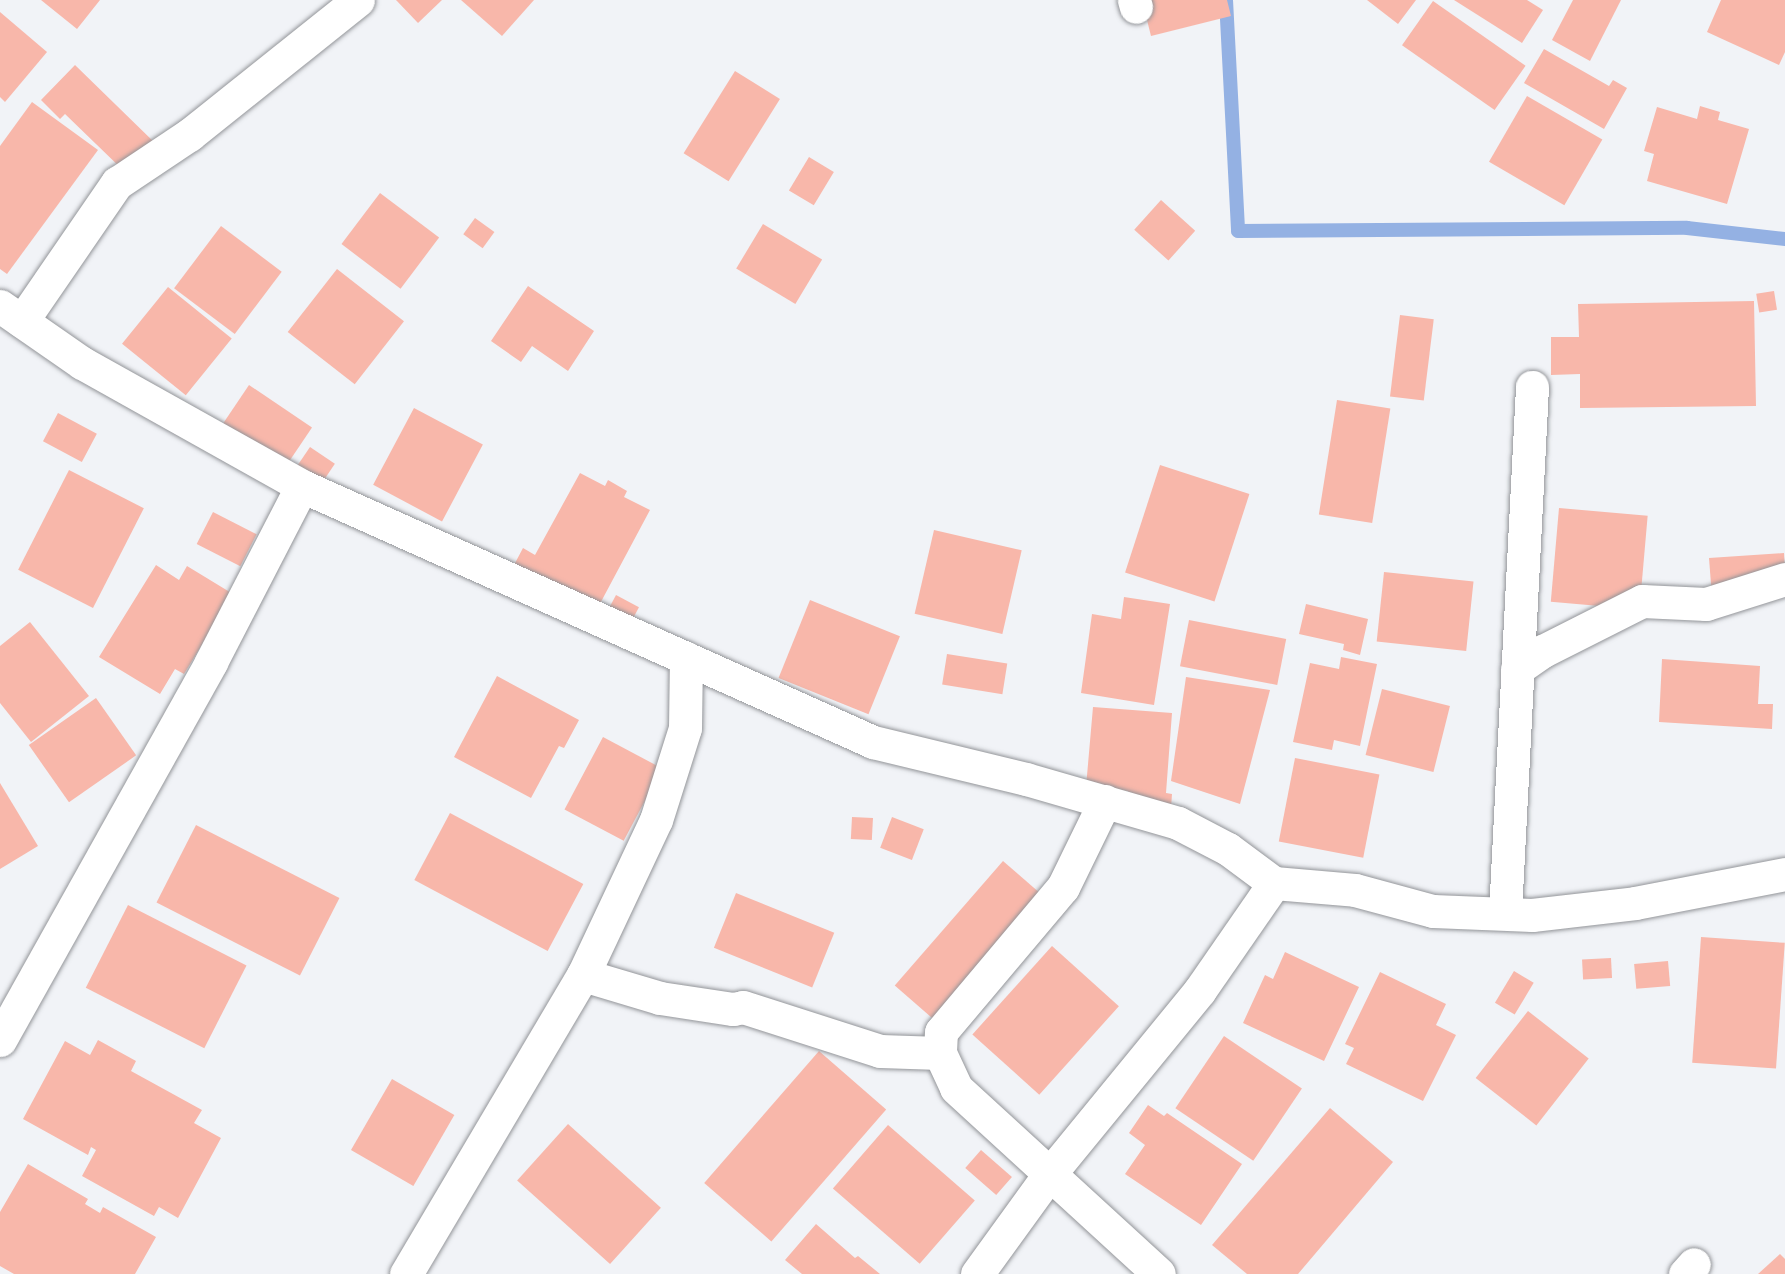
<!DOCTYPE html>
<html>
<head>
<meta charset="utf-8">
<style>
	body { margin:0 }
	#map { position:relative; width:1785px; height:1274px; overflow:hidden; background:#f1f3f7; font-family:"IBM Plex Serif",serif }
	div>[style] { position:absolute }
	.stream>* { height:14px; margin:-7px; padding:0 7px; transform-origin:7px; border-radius:7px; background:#94b1e3 }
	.building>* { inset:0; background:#f8b7aa; transform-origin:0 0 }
	.roads { filter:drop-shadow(0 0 2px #939599) drop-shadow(0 0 2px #939599) }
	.minor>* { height:33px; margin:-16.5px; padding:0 16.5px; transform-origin:16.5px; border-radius:16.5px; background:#fff }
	span { translate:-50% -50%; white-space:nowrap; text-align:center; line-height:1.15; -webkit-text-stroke:6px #f1f3f7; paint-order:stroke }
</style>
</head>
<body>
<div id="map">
	<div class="stream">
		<div style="left:1226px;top:0;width:231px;rotate:87deg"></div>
		<div style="left:1238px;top:231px;width:449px;rotate:-0.4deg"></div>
		<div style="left:1687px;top:228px;width:99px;rotate:6.4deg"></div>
	</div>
	<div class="building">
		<div style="clip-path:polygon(41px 0,100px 0,77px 29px)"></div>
		<div style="clip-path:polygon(396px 0,442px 0,418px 23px)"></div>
		<div style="clip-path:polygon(461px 0,534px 0,502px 36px)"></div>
		<div style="clip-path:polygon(1142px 0,1227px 0,1231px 16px,1151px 36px)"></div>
		<div style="clip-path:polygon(1367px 0,1416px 0,1398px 24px)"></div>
		<div style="clip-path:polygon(1454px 0,1527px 0,1543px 10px,1522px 43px)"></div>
		<div style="clip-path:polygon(1573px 0,1621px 0,1590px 61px,1552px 40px)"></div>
		<div style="clip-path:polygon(1721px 0,1785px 0,1785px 52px,1779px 65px,1707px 32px)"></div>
		<div style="left:1433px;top:1px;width:113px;height:54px;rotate:35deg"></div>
		<div style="clip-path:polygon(0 12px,47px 52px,5px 102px,0 97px)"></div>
		<div style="clip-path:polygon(1544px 49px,1609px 86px,1613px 80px,1627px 88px,1604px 129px,1524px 83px)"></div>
		<div style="clip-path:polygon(75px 65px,156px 144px,127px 174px,65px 114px,60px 119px,41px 100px)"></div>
		<div style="left:735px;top:71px;width:53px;height:97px;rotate:32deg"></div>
		<div style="left:1527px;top:96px;width:87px;height:76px;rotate:30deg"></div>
		<div style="clip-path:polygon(32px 102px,98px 150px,7px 274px,0 269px,0 146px)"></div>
		<div style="clip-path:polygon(1700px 106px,1720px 112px,1718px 120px,1749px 129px,1727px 204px,1647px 181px,1654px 154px,1644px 151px,1657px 107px,1697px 119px)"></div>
		<div style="left:809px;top:157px;width:29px;height:39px;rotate:31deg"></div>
		<div style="left:380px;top:193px;width:74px;height:64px;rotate:37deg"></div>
		<div style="left:1161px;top:200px;width:46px;height:40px;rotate:42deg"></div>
		<div style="left:475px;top:218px;width:24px;height:20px;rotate:36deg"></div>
		<div style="left:763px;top:224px;width:69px;height:52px;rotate:31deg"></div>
		<div style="left:221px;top:226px;width:76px;height:78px;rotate:37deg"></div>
		<div style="left:337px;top:269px;width:85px;height:80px;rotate:38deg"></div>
		<div style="clip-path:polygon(528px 286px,594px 331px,568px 371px,532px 346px,521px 362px,491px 341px)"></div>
		<div style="left:168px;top:287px;width:82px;height:73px;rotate:39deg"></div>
		<div style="left:1774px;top:291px;width:19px;height:18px;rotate:81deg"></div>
		<div style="clip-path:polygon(1754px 301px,1756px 406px,1580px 408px,1580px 374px,1551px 375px,1551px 337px,1579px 337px,1578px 304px)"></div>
		<div style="left:1400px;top:315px;width:34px;height:82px;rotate:7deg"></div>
		<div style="left:249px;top:385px;width:76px;height:50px;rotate:34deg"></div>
		<div style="left:1337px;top:400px;width:54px;height:116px;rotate:9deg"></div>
		<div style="left:414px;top:408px;width:78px;height:87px;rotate:28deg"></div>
		<div style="left:58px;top:413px;width:44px;height:32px;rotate:28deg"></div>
		<div style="left:310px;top:447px;width:30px;height:30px;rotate:34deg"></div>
		<div style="left:1160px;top:465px;width:94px;height:113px;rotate:18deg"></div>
		<div style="left:69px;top:470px;width:84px;height:112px;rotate:27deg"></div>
		<div style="clip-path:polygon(580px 473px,605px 486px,608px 480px,627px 491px,624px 497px,650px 510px,595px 613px,514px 565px,523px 548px,535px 555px)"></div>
		<div style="left:1559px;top:508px;width:89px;height:94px;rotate:5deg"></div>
		<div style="left:213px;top:512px;width:49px;height:36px;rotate:27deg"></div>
		<div style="left:934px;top:530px;width:90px;height:86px;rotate:13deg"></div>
		<div style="clip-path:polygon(1784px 553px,1785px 574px,1712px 597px,1709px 558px)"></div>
		<div style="clip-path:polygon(156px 565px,179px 580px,187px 566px,233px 594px,184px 674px,175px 669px,160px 694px,99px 657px)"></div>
		<div style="left:1384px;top:572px;width:90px;height:70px;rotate:6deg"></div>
		<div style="left:616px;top:595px;width:26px;height:33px;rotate:28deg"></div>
		<div style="clip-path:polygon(1124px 597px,1170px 604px,1154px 705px,1081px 693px,1092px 614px,1121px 619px)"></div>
		<div style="left:810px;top:600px;width:97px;height:84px;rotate:22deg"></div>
		<div style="clip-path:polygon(1306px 604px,1368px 619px,1360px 655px,1343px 650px,1344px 644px,1299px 634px)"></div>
		<div style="left:1189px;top:620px;width:99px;height:47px;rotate:11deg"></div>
		<div style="clip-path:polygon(30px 622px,89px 696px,31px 742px,0 703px,0 646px)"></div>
		<div style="left:947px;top:654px;width:61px;height:31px;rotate:9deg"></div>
		<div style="clip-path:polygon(1341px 657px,1377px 664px,1360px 746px,1334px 740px,1332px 750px,1293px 742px,1310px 663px,1339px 669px)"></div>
		<div style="clip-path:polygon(1662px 659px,1760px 666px,1758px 704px,1773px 704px,1772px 729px,1659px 722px)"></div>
		<div style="clip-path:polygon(497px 676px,579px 720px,564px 748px,559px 746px,531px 798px,454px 757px)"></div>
		<div style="clip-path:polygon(1186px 677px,1270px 690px,1240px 804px,1171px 781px)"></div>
		<div style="left:1382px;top:689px;width:70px;height:68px;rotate:14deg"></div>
		<div style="left:96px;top:698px;width:70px;height:82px;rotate:55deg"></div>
		<div style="clip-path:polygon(1093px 707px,1172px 713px,1166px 793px,1172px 794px,1170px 821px,1125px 818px,1128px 791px,1086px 787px)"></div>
		<div style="left:603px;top:737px;width:67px;height:82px;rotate:28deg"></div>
		<div style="left:1295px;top:758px;width:86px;height:85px;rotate:11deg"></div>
		<div style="clip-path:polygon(0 783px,38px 846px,0 869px)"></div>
		<div style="left:450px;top:813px;width:151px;height:76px;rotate:28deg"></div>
		<div style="left:852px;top:817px;width:21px;height:22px;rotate:3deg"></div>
		<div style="left:892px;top:817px;width:34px;height:33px;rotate:21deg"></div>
		<div style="left:196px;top:825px;width:161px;height:87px;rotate:27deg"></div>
		<div style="left:1003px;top:861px;width:77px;height:165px;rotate:41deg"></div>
		<div style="left:736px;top:893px;width:106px;height:59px;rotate:22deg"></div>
		<div style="left:128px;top:905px;width:133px;height:93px;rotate:27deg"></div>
		<div style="left:1701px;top:937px;width:84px;height:126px;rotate:4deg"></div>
		<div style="left:1052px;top:946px;width:90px;height:119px;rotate:42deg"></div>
		<div style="clip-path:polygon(1285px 952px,1359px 987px,1324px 1061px,1243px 1023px,1265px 975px,1273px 979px)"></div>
		<div style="left:1611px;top:958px;width:20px;height:29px;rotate:87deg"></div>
		<div style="left:1668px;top:961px;width:25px;height:34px;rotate:85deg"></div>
		<div style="left:1514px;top:971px;width:23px;height:37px;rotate:31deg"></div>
		<div style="clip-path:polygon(1380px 972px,1446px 1004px,1436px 1025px,1456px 1035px,1423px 1101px,1346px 1064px,1354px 1048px,1345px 1044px)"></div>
		<div style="left:1528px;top:1011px;width:77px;height:85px;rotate:38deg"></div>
		<div style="left:1224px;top:1036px;width:94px;height:87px;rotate:34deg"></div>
		<div style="clip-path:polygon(98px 1040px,136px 1061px,131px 1071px,202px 1110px,194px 1123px,221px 1138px,178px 1218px,159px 1207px,154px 1216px,82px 1176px,96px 1150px,91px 1147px,88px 1155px,23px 1119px,65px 1041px,90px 1055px)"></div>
		<div style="left:819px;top:1051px;width:89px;height:175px;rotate:41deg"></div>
		<div style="left:392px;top:1079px;width:72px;height:82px;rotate:30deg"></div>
		<div style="clip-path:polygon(1148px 1105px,1164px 1116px,1167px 1113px,1242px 1164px,1201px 1225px,1125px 1174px,1145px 1145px,1129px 1133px)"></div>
		<div style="clip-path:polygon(1330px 1108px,1393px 1162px,1298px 1274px,1247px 1274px,1212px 1245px)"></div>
		<div style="left:568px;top:1124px;width:125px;height:76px;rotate:42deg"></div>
		<div style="left:888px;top:1125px;width:115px;height:84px;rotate:41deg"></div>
		<div style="left:981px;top:1150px;width:41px;height:24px;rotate:41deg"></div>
		<div style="clip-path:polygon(28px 1164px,88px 1199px,85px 1204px,100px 1213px,103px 1207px,156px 1237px,135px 1274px,14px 1274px,0 1266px,0 1212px)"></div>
		<div style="clip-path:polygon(816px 1224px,855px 1258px,858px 1256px,880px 1274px,802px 1274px,785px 1260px)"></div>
		<div style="clip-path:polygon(1780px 1254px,1785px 1259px,1785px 1274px,1758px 1274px)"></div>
	</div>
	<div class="roads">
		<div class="minor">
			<div style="left:1134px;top:0;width:7px;rotate:74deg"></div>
			<div style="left:0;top:306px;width:100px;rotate:34.8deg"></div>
			<div style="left:82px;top:363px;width:252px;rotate:29.2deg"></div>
			<div style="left:302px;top:486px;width:626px;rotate:24.15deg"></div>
			<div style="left:873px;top:742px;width:157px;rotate:13.6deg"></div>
			<div style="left:1026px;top:779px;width:158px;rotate:16.1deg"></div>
			<div style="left:1178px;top:823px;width:56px;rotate:27.5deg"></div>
			<div style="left:1228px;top:849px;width:57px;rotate:36.5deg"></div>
			<div style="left:1274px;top:883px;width:81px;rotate:4.9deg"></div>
			<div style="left:1355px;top:890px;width:81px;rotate:15.1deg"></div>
			<div style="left:1433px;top:911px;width:99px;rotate:2.3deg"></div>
			<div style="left:1532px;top:915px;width:104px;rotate:-6.6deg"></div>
			<div style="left:1635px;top:903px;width:153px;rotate:-10.9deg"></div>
			<div style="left:22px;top:321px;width:168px;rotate:-55.5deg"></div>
			<div style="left:117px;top:183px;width:87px;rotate:-33.7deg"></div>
			<div style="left:189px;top:135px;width:216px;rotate:-38.6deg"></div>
			<div style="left:1517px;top:669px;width:32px;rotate:-35deg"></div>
			<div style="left:1543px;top:651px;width:111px;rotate:-26.8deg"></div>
			<div style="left:1642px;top:601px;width:64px;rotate:2.7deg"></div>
			<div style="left:1706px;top:604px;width:83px;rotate:-17.6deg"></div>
			<div style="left:1105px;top:801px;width:96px;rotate:116deg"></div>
			<div style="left:1063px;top:887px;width:189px;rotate:130.1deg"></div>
			<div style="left:941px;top:1032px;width:21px;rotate:93deg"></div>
			<div style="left:940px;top:1053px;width:38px;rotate:65deg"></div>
			<div style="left:956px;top:1088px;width:275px;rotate:42.5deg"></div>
			<div style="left:1505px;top:913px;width:527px;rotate:-87.06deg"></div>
			<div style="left:583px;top:975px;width:80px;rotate:16.6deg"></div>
			<div style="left:660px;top:998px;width:74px;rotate:8.6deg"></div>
			<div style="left:733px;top:1009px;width:10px;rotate:-11deg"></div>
			<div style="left:743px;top:1007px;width:144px;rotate:17.8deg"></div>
			<div style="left:880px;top:1051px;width:60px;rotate:1.9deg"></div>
			<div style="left:0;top:1040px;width:433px;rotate:-60.8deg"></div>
			<div style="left:211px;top:662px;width:198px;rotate:-62.7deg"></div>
			<div style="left:406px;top:1274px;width:347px;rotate:-59.4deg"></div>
			<div style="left:583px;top:975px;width:171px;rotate:-64.8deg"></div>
			<div style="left:656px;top:820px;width:96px;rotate:-72.5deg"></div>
			<div style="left:685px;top:728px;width:70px;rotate:-89.2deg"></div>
			<div style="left:977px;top:1274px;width:121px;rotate:-54.1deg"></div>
			<div style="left:1048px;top:1176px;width:240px;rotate:-50.7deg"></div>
			<div style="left:1200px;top:990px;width:130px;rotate:-55.3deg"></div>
			<div style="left:1685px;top:1274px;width:13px;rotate:-48deg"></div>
		</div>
	</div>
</div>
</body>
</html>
